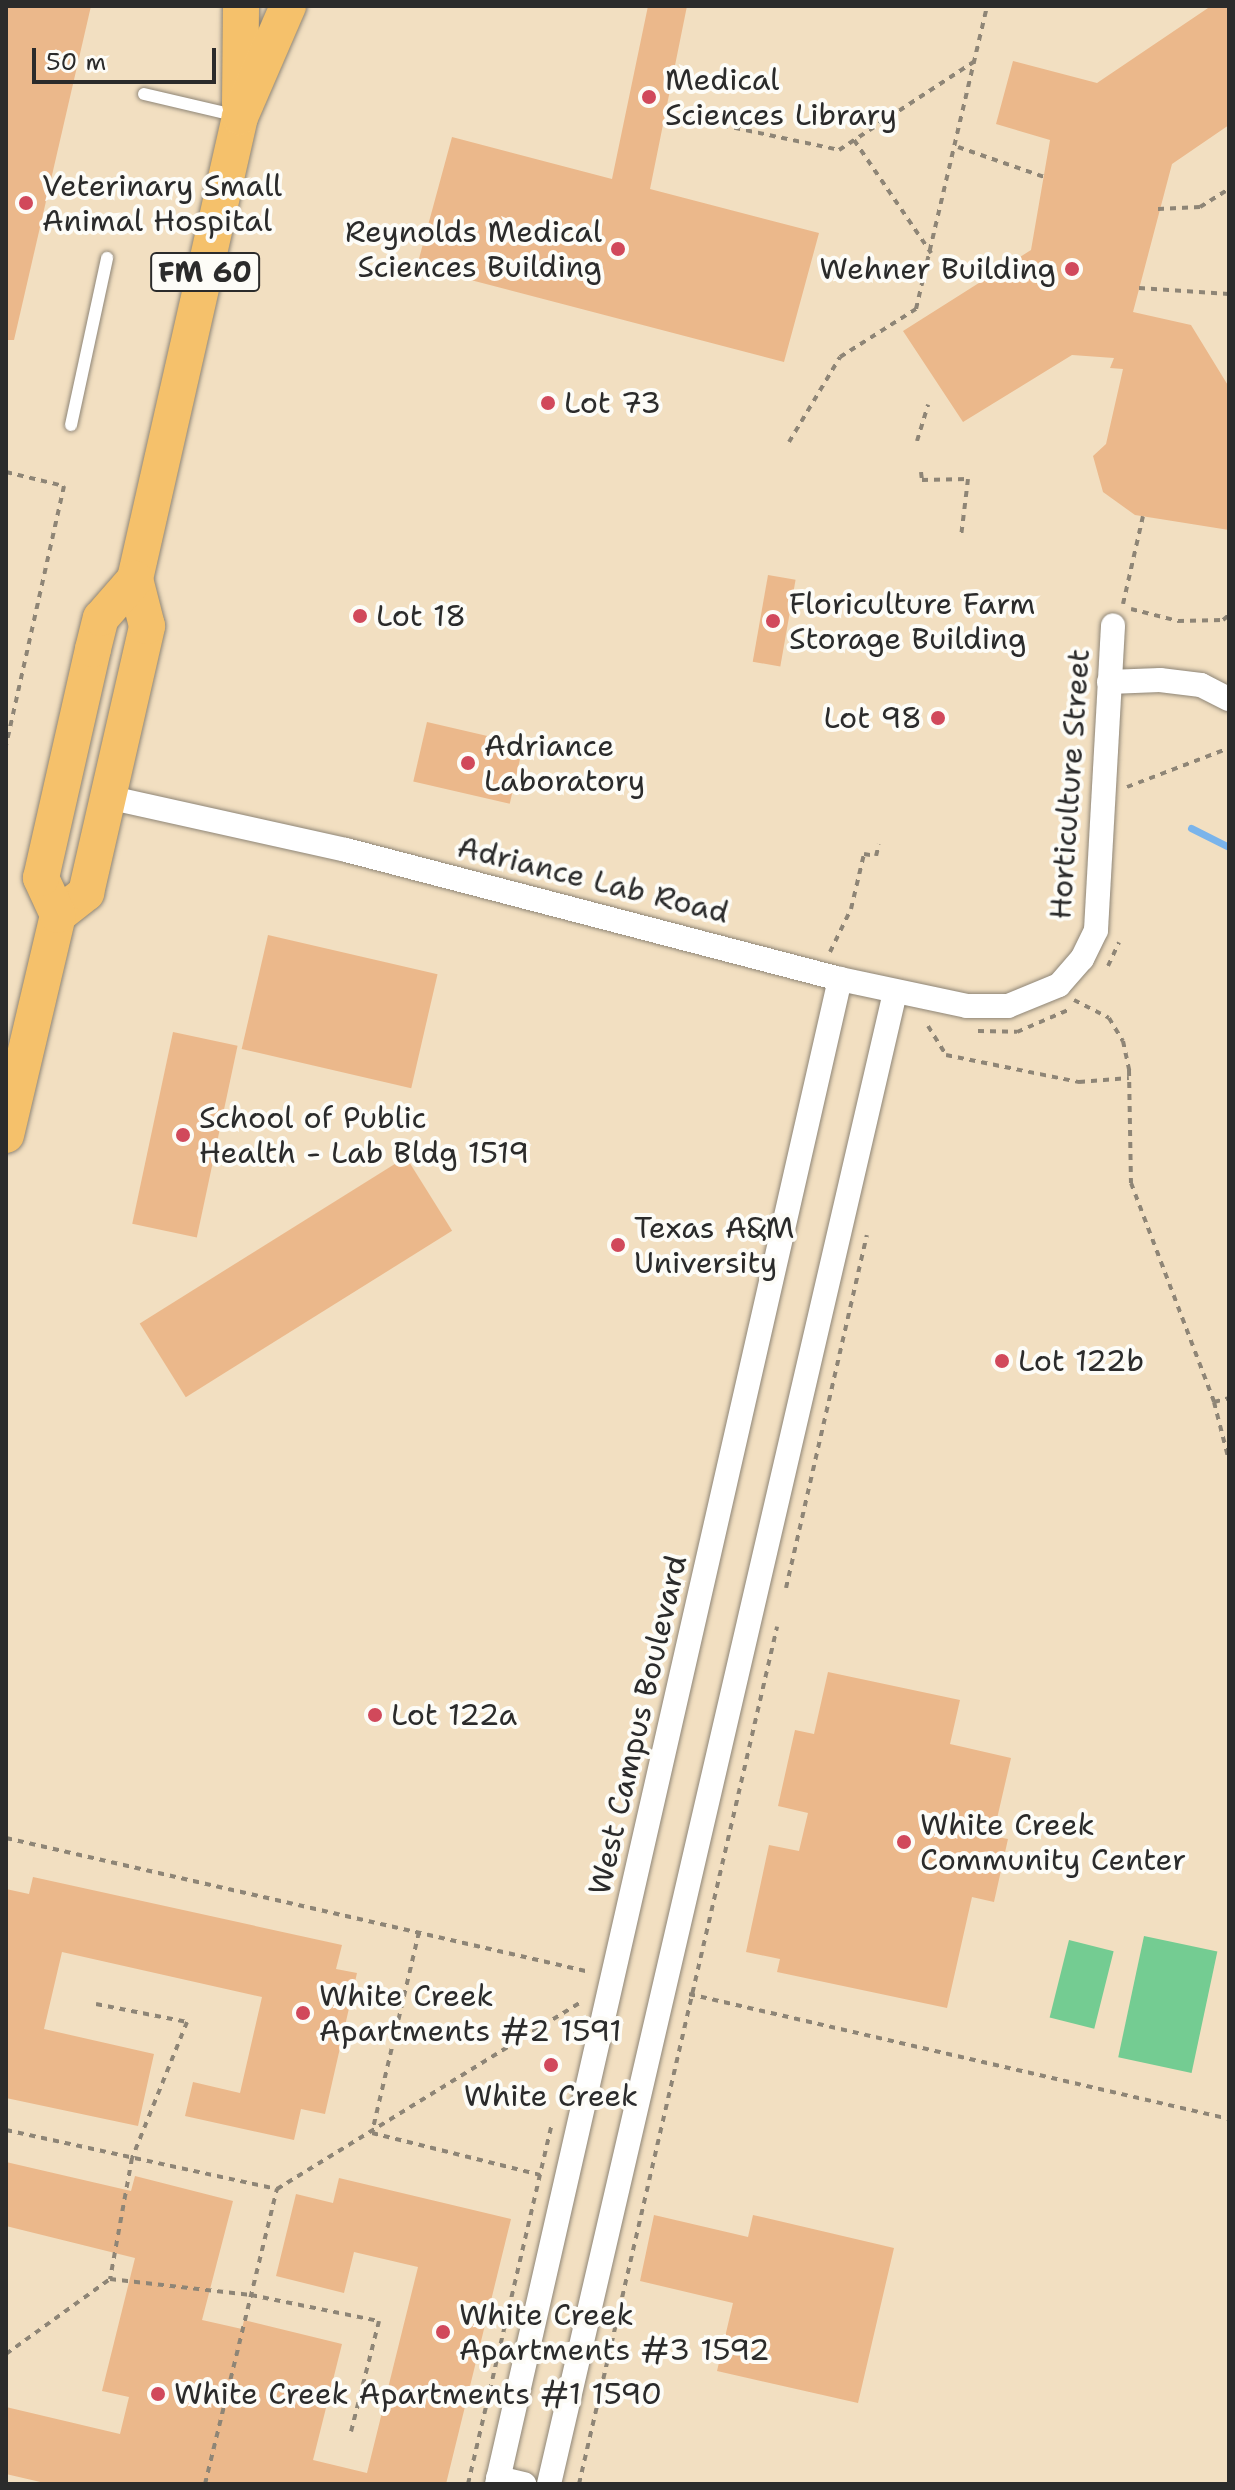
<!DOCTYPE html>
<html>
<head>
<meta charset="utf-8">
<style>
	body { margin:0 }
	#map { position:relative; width:1235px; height:2490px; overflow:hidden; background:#f2dfc1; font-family:"Shantell Sans",sans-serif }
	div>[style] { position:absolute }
	.green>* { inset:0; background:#74cc92; transform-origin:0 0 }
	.stream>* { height:7px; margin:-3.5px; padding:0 3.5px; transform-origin:3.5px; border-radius:3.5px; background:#7ab4eb }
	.building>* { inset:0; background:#ebb88b; transform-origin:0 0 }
	.path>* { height:4px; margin-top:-2px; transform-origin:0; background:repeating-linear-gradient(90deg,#8e8576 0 6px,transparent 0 12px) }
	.roads { filter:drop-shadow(0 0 2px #8e8576) drop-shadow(0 0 2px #8e8576) }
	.lane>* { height:12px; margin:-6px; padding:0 6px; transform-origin:6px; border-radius:6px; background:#fff }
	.street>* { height:24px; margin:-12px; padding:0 12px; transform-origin:12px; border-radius:12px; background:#fff }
	.primary>* { height:36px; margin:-18px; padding:0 18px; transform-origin:18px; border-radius:18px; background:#f5c16b }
	.dots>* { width:22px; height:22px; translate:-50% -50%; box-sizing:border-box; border:4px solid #fdfcf7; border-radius:50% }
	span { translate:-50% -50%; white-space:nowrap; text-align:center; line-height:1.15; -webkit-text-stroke:8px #fdfcf7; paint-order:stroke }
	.shield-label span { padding:2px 6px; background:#fdfcf7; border:2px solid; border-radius:6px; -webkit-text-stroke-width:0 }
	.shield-label { font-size:28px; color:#2b2b2b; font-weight:700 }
	.poi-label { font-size:30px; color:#2b2b2b }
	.left { translate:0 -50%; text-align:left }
	.right { translate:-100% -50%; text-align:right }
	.street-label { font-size:30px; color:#2b2b2b }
	.frame { position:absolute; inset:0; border:8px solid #2b2b2b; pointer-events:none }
	.scale { position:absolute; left:32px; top:48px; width:184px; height:36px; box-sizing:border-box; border:4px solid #2b2b2b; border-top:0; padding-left:10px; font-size:24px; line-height:28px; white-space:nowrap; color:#2b2b2b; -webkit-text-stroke:6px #fdfcf7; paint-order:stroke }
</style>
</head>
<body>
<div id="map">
	<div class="green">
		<div style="left:1144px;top:1936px;width:75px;height:124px;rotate:12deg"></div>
		<div style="left:1069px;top:1940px;width:46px;height:80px;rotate:14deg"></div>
	</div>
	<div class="stream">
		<div style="left:1191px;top:828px;width:42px;rotate:26.6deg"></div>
	</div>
	<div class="building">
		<div style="clip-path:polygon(6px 6px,91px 6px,14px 340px,6px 340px)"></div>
		<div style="clip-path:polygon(648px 6px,687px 6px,650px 189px,819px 233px,784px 362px,417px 266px,452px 137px,612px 179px)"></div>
		<div style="clip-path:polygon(1211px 6px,1229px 6px,1229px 125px,1172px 164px,1133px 312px,1191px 325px,1229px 387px,1229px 530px,1135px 515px,1103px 492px,1093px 456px,1106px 444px,1123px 369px,1110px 368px,1114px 358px,1072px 355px,963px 422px,903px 331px,1031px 250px,1050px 140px,996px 124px,1013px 61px,1097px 83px)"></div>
		<div style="left:768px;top:575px;width:28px;height:88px;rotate:10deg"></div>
		<div style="left:427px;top:722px;width:99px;height:61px;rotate:13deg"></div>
		<div style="left:268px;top:935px;width:174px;height:117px;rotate:13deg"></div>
		<div style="left:173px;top:1032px;width:66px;height:196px;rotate:12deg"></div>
		<div style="left:406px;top:1157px;width:87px;height:314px;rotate:58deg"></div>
		<div style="clip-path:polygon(828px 1672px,960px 1700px,950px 1744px,1011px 1758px,993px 1836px,1008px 1839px,994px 1902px,972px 1897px,947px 2008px,777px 1972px,780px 1959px,746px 1952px,769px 1845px,799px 1851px,808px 1813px,778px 1806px,795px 1730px,814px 1734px)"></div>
		<div style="clip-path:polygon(33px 1877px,342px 1945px,336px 1969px,357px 1973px,325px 2114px,301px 2109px,294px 2140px,185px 2116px,193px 2082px,240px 2093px,262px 1997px,62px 1952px,44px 2029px,154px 2054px,138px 2126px,6px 2098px,6px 1889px,29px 1894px)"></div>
		<div style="clip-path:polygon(6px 2162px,131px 2191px,135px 2176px,233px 2201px,202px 2320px,242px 2329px,244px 2320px,342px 2344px,313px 2460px,367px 2473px,418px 2267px,354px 2252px,344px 2293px,276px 2276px,296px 2194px,333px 2203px,339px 2178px,511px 2219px,446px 2484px,49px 2484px,6px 2474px,6px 2407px,120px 2434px,129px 2397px,102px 2391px,135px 2258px,6px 2226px)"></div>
		<div style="clip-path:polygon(654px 2215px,748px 2237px,753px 2215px,894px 2248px,858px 2403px,717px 2371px,733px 2303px,640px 2281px)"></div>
	</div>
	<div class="path">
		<div style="left:664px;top:113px;width:179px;rotate:11.9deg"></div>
		<div style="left:839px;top:150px;width:163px;rotate:-33.2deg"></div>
		<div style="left:854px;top:140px;width:137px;rotate:55.7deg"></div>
		<div style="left:958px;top:147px;width:91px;rotate:19.2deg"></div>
		<div style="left:1158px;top:209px;width:42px;rotate:-2.7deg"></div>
		<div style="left:1200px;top:207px;width:34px;rotate:-32deg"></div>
		<div style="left:1139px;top:288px;width:90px;rotate:3.8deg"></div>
		<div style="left:917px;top:441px;width:38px;rotate:-73deg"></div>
		<div style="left:789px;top:442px;width:99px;rotate:-59deg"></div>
		<div style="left:840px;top:357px;width:90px;rotate:-32.3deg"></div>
		<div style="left:916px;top:309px;width:311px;rotate:-76.8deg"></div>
		<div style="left:6px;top:472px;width:60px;rotate:13.6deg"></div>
		<div style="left:64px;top:486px;width:266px;rotate:102.6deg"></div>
		<div style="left:921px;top:472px;width:8px;rotate:83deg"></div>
		<div style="left:922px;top:480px;width:46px;rotate:-1.2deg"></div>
		<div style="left:968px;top:479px;width:58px;rotate:96.9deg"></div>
		<div style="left:1123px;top:604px;width:90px;rotate:-77.2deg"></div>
		<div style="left:1131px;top:609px;width:49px;rotate:14.3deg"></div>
		<div style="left:1178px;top:621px;width:45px;rotate:-1.3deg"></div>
		<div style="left:1223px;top:620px;width:8px;rotate:-40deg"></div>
		<div style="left:1127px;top:787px;width:109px;rotate:-20.9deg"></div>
		<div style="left:830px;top:952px;width:48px;rotate:-64deg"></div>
		<div style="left:851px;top:909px;width:57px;rotate:-76.7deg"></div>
		<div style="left:864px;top:854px;width:12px;rotate:9deg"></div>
		<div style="left:876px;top:856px;width:12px;rotate:-76deg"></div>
		<div style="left:1108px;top:966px;width:26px;rotate:-65deg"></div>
		<div style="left:1074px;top:1000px;width:39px;rotate:27deg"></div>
		<div style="left:1109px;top:1018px;width:27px;rotate:59deg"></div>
		<div style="left:1123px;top:1041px;width:30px;rotate:78deg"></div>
		<div style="left:1129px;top:1070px;width:113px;rotate:89deg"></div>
		<div style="left:1131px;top:1183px;width:234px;rotate:69.2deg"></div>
		<div style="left:1214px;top:1402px;width:61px;rotate:75.7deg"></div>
		<div style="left:928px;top:1026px;width:34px;rotate:58deg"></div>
		<div style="left:946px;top:1055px;width:136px;rotate:11.5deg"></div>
		<div style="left:1079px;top:1082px;width:50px;rotate:-4.6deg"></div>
		<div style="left:978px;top:1031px;width:39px;rotate:1deg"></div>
		<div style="left:1017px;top:1032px;width:56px;rotate:-23.3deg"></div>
		<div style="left:1214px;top:1402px;width:16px;rotate:-15deg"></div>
		<div style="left:786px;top:1588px;width:362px;rotate:-77.1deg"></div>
		<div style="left:6px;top:1838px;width:599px;rotate:12.92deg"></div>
		<div style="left:419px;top:1932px;width:206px;rotate:103.2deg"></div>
		<div style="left:372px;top:2133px;width:173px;rotate:14deg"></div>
		<div style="left:689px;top:1994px;width:554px;rotate:13.03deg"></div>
		<div style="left:96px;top:2004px;width:93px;rotate:11.2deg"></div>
		<div style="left:187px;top:2022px;width:147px;rotate:112deg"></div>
		<div style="left:132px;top:2158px;width:123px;rotate:100.3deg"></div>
		<div style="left:6px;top:2130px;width:277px;rotate:12.3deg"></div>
		<div style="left:277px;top:2189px;width:357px;rotate:-31.6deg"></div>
		<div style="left:6px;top:2354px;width:128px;rotate:-35.8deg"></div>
		<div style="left:110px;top:2279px;width:142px;rotate:6.5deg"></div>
		<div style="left:251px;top:2295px;width:131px;rotate:11.5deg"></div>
		<div style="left:379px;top:2321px;width:114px;rotate:104.2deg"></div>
		<div style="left:205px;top:2484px;width:304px;rotate:-76.3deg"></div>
		<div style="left:468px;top:2484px;width:370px;rotate:-76.9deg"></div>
		<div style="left:579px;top:2484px;width:880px;rotate:-76.99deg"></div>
	</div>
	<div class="roads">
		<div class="lane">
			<div style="left:144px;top:94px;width:97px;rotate:13.2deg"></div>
			<div style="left:71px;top:425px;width:171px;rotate:-77.8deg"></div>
		</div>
		<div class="street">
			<div style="left:1109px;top:682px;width:51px;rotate:-2.2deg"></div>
			<div style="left:1160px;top:680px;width:41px;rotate:7deg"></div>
			<div style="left:1201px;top:685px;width:31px;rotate:27deg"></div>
			<div style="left:107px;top:797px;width:245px;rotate:12.5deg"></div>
			<div style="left:346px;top:850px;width:511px;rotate:14.64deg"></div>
			<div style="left:840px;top:979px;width:130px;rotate:12deg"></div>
			<div style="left:967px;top:1006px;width:41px"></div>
			<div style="left:1008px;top:1006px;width:55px;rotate:-22.4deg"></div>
			<div style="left:1059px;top:985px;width:35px;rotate:-49deg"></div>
			<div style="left:1082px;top:959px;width:32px;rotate:-64deg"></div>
			<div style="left:1096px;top:930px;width:305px;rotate:-86.8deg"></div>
			<div style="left:498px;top:2478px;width:27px;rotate:13deg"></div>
			<div style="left:497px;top:2484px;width:1544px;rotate:-77.16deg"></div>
			<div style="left:549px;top:2484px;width:1532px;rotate:-76.94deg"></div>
		</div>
		<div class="primary">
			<div style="left:240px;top:104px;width:98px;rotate:-89.4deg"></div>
			<div style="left:58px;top:915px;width:36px;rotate:-38deg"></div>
			<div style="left:86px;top:893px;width:274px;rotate:-77.1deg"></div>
			<div style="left:147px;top:626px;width:49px;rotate:-104.3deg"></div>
			<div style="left:135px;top:579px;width:474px;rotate:-77.2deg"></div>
			<div style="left:240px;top:117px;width:121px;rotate:-66.6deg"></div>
			<div style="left:6px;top:1135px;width:226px;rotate:-76.7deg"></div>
			<div style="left:58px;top:915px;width:41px;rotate:-114.7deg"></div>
			<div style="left:41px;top:878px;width:235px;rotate:-77.2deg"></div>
			<div style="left:93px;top:649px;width:32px;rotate:-76deg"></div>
			<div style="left:101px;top:618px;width:52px;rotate:-48.9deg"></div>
		</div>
	</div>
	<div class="dots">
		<div style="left:649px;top:97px;background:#d1495b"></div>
		<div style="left:26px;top:203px;background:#d1495b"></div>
		<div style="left:618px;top:249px;background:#d1495b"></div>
		<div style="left:1072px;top:269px;background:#d1495b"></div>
		<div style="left:548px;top:403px;background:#d1495b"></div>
		<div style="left:360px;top:616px;background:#d1495b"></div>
		<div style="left:773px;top:621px;background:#d1495b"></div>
		<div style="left:938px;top:718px;background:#d1495b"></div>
		<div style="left:468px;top:763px;background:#d1495b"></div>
		<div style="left:183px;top:1135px;background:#d1495b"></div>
		<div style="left:618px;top:1245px;background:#d1495b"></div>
		<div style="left:1002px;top:1361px;background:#d1495b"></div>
		<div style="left:375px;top:1715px;background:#d1495b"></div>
		<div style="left:904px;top:1842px;background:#d1495b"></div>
		<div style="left:303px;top:2013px;background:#d1495b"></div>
		<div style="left:551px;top:2065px;background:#d1495b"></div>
		<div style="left:443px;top:2332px;background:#d1495b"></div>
		<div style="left:158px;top:2394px;background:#d1495b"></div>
	</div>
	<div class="shield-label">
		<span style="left:205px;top:272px">FM 60</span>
	</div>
	<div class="poi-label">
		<span class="left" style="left:665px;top:97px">Medical<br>Sciences Library</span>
		<span class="left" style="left:42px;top:203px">Veterinary Small<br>Animal Hospital</span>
		<span class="right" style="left:602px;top:249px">Reynolds Medical<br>Sciences Building</span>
		<span class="right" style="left:1056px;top:269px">Wehner Building</span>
		<span class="left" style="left:564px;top:403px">Lot 73</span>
		<span class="left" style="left:789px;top:621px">Floriculture Farm<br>Storage Building</span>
		<span class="left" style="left:376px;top:616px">Lot 18</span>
		<span class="right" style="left:922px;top:718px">Lot 98</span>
		<span class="left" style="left:484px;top:763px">Adriance<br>Laboratory</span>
		<span class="left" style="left:199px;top:1135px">School of Public<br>Health - Lab Bldg 1519</span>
		<span class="left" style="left:634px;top:1245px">Texas A&amp;M<br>University</span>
		<span class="left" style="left:1018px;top:1361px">Lot 122b</span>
		<span class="left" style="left:391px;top:1715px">Lot 122a</span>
		<span class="left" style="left:920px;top:1842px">White Creek<br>Community Center</span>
		<span class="left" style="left:319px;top:2013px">White Creek<br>Apartments #2 1591</span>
		<span style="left:551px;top:2096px">White Creek</span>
		<span class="left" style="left:459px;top:2332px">White Creek<br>Apartments #3 1592</span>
		<span class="left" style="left:174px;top:2394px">White Creek Apartments #1 1590</span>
	</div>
	<div class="street-label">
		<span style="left:1070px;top:784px;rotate:-86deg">Horticulture Street</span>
		<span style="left:593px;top:880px;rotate:14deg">Adriance Lab Road</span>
		<span style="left:638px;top:1725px;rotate:-77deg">West Campus Boulevard</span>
	</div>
	<div class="frame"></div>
	<div class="scale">50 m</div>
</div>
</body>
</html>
